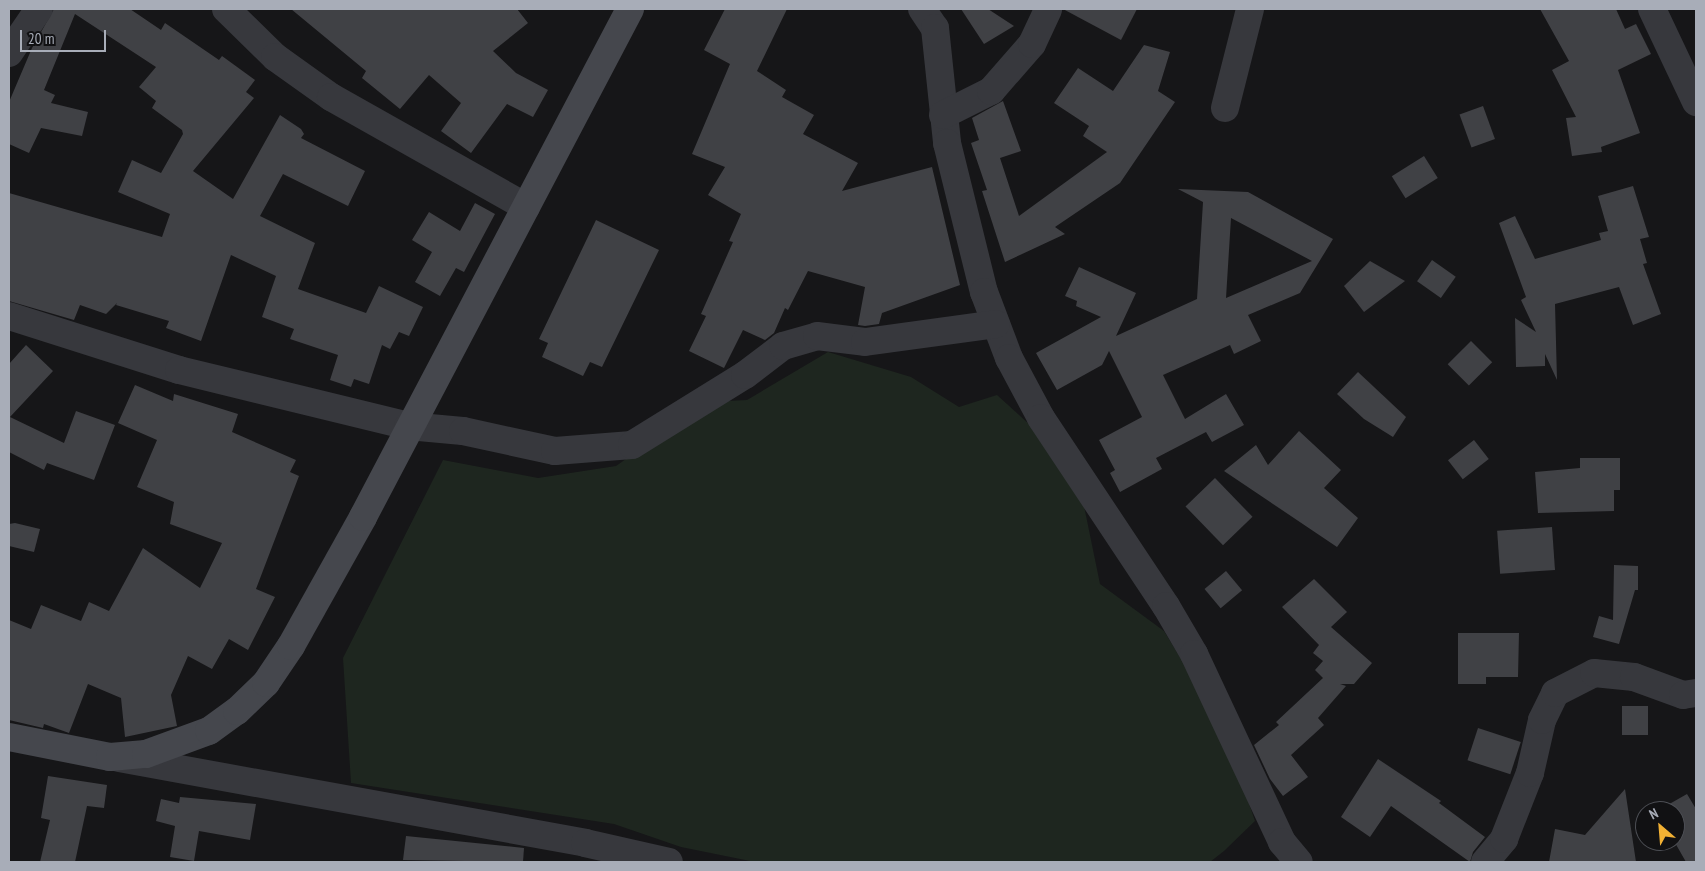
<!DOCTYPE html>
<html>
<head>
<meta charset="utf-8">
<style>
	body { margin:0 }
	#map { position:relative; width:1705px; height:871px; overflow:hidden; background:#161618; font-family:"PT Sans Narrow",sans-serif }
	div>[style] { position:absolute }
	.green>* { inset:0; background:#1e261f }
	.building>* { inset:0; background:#404145; transform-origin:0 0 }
	.street>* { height:28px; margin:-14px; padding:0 14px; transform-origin:14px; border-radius:14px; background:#37383d }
	.secondary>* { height:28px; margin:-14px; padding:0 14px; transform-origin:14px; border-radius:14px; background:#45474d }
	span { translate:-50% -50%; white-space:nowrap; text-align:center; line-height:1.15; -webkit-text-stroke:5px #111113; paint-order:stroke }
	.frame { position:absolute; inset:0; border:10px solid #a8adb8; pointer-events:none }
	.north { position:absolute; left:1635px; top:801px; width:50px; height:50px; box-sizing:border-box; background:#111113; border:1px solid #4d4f55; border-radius:50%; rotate:333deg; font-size:14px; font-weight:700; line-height:20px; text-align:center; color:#a8adb8 }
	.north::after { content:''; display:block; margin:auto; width:18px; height:22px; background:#f2b134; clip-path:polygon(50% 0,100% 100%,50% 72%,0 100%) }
	.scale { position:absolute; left:20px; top:30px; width:86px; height:22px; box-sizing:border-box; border:2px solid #a8adb8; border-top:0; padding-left:6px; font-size:15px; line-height:18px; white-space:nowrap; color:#a8adb8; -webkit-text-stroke:4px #111113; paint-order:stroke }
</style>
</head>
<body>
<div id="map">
	<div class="green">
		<div style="clip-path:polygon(828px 352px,911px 377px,959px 407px,997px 395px,1060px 452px,1083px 501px,1100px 584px,1164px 631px,1223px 728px,1255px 821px,1224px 851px,1210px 862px,755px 862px,681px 847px,614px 824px,351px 783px,343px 658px,443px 460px,538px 478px,616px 466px,707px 402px,747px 400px)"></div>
	</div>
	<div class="building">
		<div style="clip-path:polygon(54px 9px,130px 9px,161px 30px,165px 23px,219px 60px,222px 56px,255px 80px,246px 92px,254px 98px,193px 171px,233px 199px,280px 115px,301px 129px,304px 134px,301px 138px,365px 171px,348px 206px,283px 174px,260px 216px,315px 243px,298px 289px,366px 313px,379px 286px,423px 307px,409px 336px,399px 332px,390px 349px,382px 345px,369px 384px,354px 379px,351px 387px,330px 380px,338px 355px,290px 339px,294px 329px,262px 317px,276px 276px,231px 255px,201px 341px,166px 328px,169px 321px,116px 305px,117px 303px,106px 314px,80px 305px,74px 320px,9px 301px,9px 193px,162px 237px,170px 214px,118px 192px,132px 160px,161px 173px,183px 134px,182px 130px,152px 108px,156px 101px,139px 87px,156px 67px,75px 14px,44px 90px,55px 95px,51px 103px,88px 112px,82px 136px,41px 128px,29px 153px,9px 144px,9px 102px,32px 48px)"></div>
		<div style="clip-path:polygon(291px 9px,517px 9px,528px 23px,493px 51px,516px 73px,548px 90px,533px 117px,507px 104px,471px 153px,441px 131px,461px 103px,429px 75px,400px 109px,362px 78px,366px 71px)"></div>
		<div style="clip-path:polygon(725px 9px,787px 9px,757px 71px,786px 90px,782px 97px,814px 115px,803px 134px,858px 163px,842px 191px,932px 167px,960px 285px,882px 313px,879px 324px,865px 326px,858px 325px,865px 287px,808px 271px,788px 310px,785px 308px,774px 333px,765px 340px,743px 330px,724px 368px,689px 351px,706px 316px,701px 314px,733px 242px,729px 241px,741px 214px,708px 195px,725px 167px,692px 154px,730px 64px,704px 50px)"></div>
		<div style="clip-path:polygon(961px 9px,988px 9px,1014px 26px,984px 44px)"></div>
		<div style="clip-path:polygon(1063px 9px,1137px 9px,1121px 40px)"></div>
		<div style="clip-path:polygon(1540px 9px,1616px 9px,1625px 29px,1636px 24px,1651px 54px,1618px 70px,1640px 133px,1601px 147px,1602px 152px,1572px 156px,1566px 118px,1576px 117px,1552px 70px,1569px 61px)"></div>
		<div style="clip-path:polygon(1144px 45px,1170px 52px,1158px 91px,1175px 102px,1120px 183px,1055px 227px,1065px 234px,1005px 262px,982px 191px,987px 190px,971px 143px,979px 140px,972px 118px,1003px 101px,1021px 151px,1000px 158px,1019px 216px,1107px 152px,1083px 136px,1089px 126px,1054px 103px,1078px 68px,1113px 91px)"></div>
		<div style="left:1483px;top:106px;width:35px;height:25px;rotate:70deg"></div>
		<div style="left:1424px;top:156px;width:26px;height:38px;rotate:58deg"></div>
		<div style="clip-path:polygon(1633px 186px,1649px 237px,1640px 239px,1647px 263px,1643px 264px,1661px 314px,1633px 325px,1619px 287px,1555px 304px,1557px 380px,1545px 354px,1545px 366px,1516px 367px,1515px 318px,1536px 332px,1521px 300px,1526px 297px,1499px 223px,1515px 216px,1535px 259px,1601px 240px,1599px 233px,1608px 231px,1598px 196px)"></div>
		<div style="clip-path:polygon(evenodd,1178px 189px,1248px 192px,1333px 239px,1300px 293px,1248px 315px,1261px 341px,1234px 354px,1230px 345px,1163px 375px,1185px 419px,1226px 394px,1244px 425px,1212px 442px,1206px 432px,1156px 458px,1162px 469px,1120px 492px,1110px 473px,1115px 470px,1099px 440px,1142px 417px,1109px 351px,1102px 365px,1057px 390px,1036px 353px,1101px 317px,1076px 306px,1077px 301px,1065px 296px,1079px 267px,1136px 293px,1116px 336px,1197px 299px,1203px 202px,1178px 189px,1231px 218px,1312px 261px,1226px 298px,1231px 218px)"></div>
		<div style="clip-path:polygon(475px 203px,495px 214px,464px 272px,456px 268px,440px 296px,415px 282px,432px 252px,412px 240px,429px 212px,460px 231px)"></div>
		<div style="clip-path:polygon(596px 220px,659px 250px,602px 367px,590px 362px,583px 376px,542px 357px,548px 343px,539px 339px)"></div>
		<div style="left:1432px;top:260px;width:29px;height:26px;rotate:35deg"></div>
		<div style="clip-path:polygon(1370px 261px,1405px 281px,1364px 312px,1344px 286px)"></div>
		<div style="left:1471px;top:341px;width:30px;height:33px;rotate:45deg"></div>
		<div style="clip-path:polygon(26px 345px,53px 371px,10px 417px,64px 443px,76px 411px,115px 425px,94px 480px,47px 463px,44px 470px,9px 452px,9px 364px)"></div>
		<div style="clip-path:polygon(1358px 372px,1406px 417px,1393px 437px,1364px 419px,1337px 394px)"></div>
		<div style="clip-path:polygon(135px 385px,173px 401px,174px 394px,238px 414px,232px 432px,296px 460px,290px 472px,299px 476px,256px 589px,275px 597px,248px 650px,229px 639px,212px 669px,188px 656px,171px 695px,177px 726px,125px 737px,121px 698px,88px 684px,69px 733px,44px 724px,43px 728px,9px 720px,9px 620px,31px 629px,41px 605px,81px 621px,89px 602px,109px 611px,143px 548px,200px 588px,222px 543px,170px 524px,174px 502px,137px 487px,157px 440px,118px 423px)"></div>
		<div style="clip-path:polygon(1299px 431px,1341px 470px,1324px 488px,1358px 518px,1337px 547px,1224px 471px,1256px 445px,1268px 465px)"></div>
		<div style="left:1474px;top:440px;width:24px;height:33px;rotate:52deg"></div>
		<div style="clip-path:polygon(1580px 458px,1620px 458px,1620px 490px,1614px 490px,1614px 511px,1538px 513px,1535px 472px,1580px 468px)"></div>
		<div style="left:1215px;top:478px;width:54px;height:41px;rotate:46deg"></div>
		<div style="clip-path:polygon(15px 523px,40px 529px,34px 552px,9px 546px,9px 524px)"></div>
		<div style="left:1552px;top:527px;width:43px;height:55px;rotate:86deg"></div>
		<div style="clip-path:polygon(1614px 565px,1638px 566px,1638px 590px,1635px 590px,1619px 644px,1593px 637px,1599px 616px,1613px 620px)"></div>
		<div style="left:1226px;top:571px;width:25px;height:28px;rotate:50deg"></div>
		<div style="clip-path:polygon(1314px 579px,1347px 612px,1331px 627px,1372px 663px,1354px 684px,1340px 684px,1346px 686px,1318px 718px,1324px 725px,1291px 755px,1308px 777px,1283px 796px,1270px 779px,1254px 745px,1279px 725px,1276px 722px,1323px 678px,1315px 670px,1323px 661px,1313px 653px,1319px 645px,1282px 607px)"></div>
		<div style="clip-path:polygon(1458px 633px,1519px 633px,1518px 677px,1486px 677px,1486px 684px,1458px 684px)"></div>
		<div style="left:1622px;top:706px;width:26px;height:29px"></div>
		<div style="left:1478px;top:728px;width:45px;height:34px;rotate:18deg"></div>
		<div style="clip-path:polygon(1378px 759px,1441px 801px,1439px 803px,1485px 837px,1473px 852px,1470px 862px,1391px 806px,1370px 837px,1341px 817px)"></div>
		<div style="clip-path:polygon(48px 776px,107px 785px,104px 808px,87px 806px,75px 862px,40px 862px,50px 820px,41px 818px)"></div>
		<div style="clip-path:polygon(1625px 789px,1636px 862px,1549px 862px,1555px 829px,1585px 835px)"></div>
		<div style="clip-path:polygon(1687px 794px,1696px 809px,1696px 862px,1686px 862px,1674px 841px,1675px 811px,1657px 811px)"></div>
		<div style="clip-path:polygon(180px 797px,256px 804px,250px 840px,199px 831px,194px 861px,170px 857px,175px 826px,156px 821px,161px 799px,179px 803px)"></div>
		<div style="clip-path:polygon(406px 836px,524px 848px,523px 862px,403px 860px)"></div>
	</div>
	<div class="street">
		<div style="left:226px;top:9px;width:69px;rotate:44.4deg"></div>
		<div style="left:275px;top:57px;width:69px;rotate:35.5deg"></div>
		<div style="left:331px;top:97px;width:224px;rotate:29.4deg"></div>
		<div style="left:922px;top:9px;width:23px;rotate:56deg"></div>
		<div style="left:935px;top:28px;width:116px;rotate:84deg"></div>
		<div style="left:947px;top:143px;width:154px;rotate:76.1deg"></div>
		<div style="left:984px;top:292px;width:71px;rotate:69.3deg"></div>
		<div style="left:1009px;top:358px;width:68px;rotate:61.9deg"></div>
		<div style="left:1041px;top:418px;width:226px;rotate:56.4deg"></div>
		<div style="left:1166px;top:606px;width:56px;rotate:59.7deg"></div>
		<div style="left:1194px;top:654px;width:208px;rotate:64.9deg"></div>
		<div style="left:1282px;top:842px;width:26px;rotate:50deg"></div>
		<div style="left:1652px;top:9px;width:103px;rotate:64.7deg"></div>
		<div style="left:9px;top:53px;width:53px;rotate:-55.7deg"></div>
		<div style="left:1225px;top:108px;width:102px;rotate:-75.8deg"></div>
		<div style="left:943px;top:115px;width:54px;rotate:-26.6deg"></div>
		<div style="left:991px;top:91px;width:62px;rotate:-48.9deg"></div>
		<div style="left:1032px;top:44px;width:38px;rotate:-65deg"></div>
		<div style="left:9px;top:316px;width:178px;rotate:17.6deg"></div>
		<div style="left:179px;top:370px;width:236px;rotate:13.7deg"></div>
		<div style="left:408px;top:426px;width:55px;rotate:5.2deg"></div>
		<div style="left:463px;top:431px;width:94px;rotate:12.3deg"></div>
		<div style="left:555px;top:451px;width:77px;rotate:-4.5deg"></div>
		<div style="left:632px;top:445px;width:133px;rotate:-31.8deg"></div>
		<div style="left:745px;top:375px;width:48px;rotate:-37.3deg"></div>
		<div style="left:783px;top:346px;width:35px;rotate:-16deg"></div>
		<div style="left:817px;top:336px;width:48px;rotate:7.1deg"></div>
		<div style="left:865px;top:342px;width:132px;rotate:-7.8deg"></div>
		<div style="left:119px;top:758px;width:474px;rotate:10.3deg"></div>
		<div style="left:585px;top:843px;width:86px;rotate:12.7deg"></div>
		<div style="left:1485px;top:862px;width:30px;rotate:-50deg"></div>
		<div style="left:1504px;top:839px;width:71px;rotate:-68.5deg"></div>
		<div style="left:1530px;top:773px;width:54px;rotate:-77.2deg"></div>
		<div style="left:1542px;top:720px;width:30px;rotate:-64deg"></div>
		<div style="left:1555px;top:693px;width:44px;rotate:-27.1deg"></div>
		<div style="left:1594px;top:673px;width:40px;rotate:5.7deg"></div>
		<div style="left:1634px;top:677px;width:52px;rotate:20.2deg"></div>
		<div style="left:1683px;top:695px;width:13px;rotate:-9deg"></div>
	</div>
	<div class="secondary">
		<div style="left:9px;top:737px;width:103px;rotate:11.2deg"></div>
		<div style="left:110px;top:757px;width:36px;rotate:-5deg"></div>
		<div style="left:146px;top:754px;width:67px;rotate:-20.1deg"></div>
		<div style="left:209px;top:731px;width:34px;rotate:-36deg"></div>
		<div style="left:237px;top:711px;width:40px;rotate:-44deg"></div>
		<div style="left:266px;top:683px;width:45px;rotate:-56deg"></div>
		<div style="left:291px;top:646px;width:148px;rotate:-60.8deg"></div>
		<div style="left:363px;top:517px;width:574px;rotate:-62.27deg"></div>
	</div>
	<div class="frame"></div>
	<div class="north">N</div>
	<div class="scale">20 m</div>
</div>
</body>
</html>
